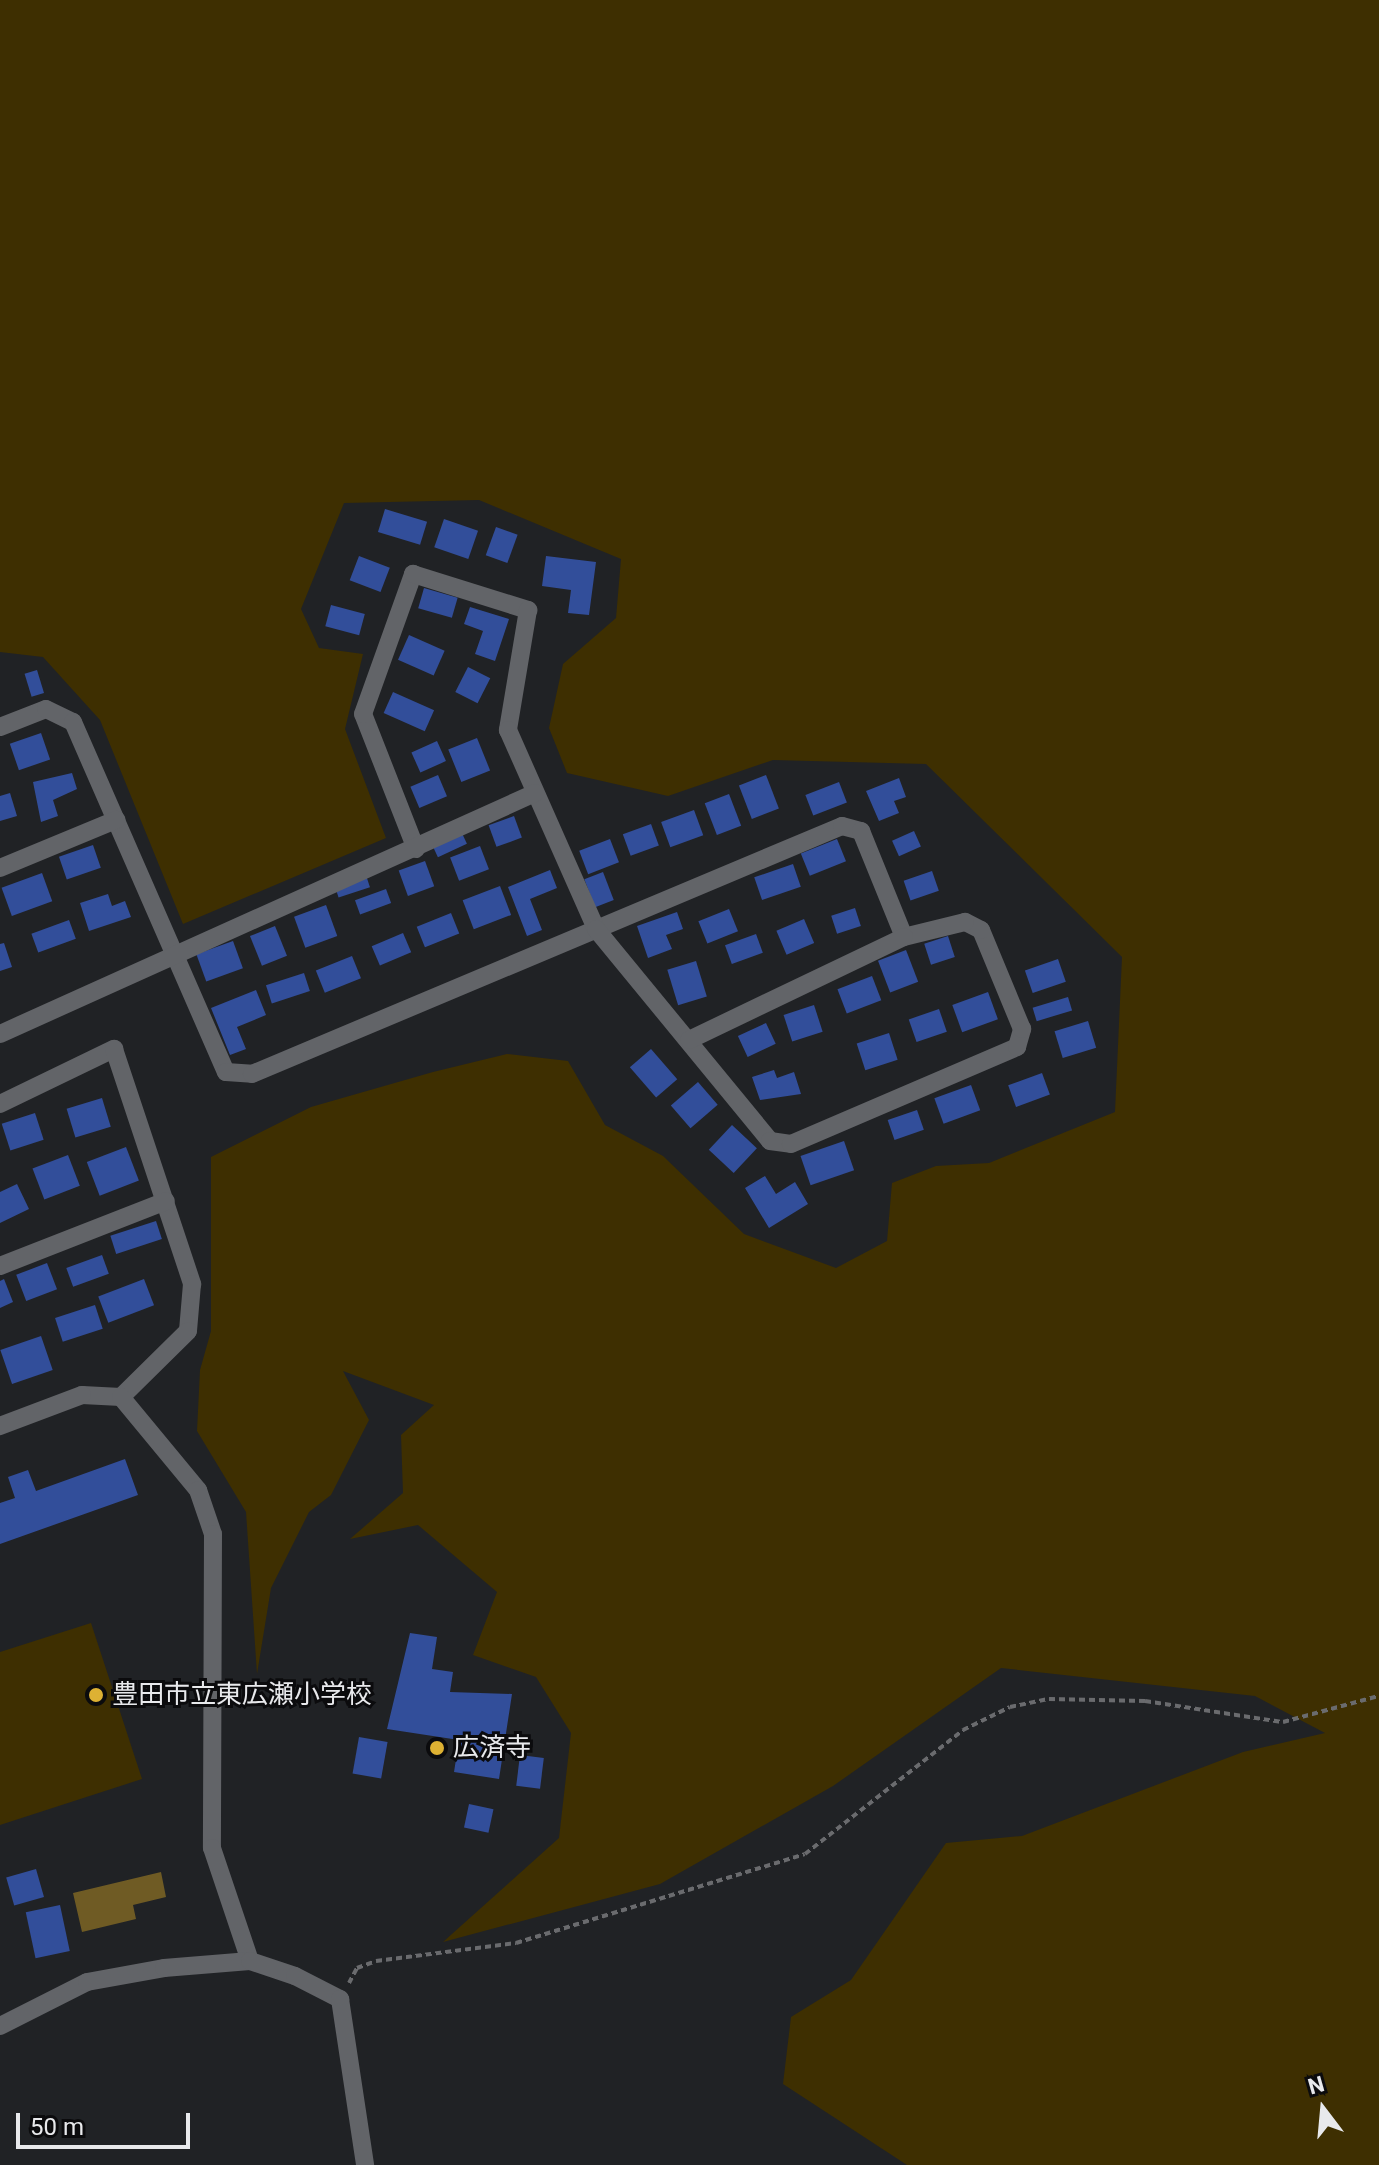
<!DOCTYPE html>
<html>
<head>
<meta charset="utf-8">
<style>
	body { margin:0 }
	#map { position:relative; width:1379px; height:2165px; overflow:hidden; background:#202225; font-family:Roboto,"Noto Sans JP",sans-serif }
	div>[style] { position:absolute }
	.green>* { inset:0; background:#3e2f01 }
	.water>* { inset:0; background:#6f5b24 }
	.building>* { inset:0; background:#324e9a; transform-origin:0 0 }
	.path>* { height:4px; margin-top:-2px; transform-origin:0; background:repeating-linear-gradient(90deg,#6a6b6e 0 6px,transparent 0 10px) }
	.street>* { height:18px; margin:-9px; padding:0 9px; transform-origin:9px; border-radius:9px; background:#626468 }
	.dots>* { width:22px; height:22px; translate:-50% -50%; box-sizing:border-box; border:4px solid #0b0b0d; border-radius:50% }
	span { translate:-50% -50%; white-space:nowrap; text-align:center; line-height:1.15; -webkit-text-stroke:6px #0b0b0d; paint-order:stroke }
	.poi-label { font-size:26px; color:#e8e9ec }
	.left { translate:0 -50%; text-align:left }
	.north { position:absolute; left:1283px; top:2069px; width:80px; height:80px; -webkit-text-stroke:6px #0b0b0d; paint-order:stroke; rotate:344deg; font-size:22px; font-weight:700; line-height:32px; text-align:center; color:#e8e9ec }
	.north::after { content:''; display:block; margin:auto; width:28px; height:36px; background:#e8e9ec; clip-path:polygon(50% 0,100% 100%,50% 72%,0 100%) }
	.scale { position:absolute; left:16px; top:2113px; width:174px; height:36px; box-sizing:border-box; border:4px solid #e8e9ec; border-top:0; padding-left:10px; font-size:24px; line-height:28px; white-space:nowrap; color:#e8e9ec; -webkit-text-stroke:6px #0b0b0d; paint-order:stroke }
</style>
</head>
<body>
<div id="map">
	<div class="green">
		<div style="clip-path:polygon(0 0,1379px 0,1379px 2165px,907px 2165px,783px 2084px,791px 2017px,851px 1980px,946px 1843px,1022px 1836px,1243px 1752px,1325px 1733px,1255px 1696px,1001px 1668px,833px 1786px,660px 1884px,443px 1942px,559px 1838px,571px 1733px,536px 1677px,473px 1655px,497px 1592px,418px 1525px,350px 1539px,403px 1493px,401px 1435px,434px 1405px,343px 1371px,369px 1420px,331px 1495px,309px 1512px,271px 1588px,257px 1674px,246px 1512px,197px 1431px,200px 1370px,211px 1331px,211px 1157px,311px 1107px,433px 1072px,507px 1054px,568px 1061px,605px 1125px,663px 1156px,744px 1234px,836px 1268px,887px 1241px,892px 1183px,936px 1166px,989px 1163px,1115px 1112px,1122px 957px,926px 764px,773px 760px,668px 796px,567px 773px,549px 728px,563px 664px,616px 618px,621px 559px,479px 500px,344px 503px,301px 609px,319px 648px,363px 654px,345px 729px,386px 838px,183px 924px,100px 720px,43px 657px,0 652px)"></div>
		<div style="clip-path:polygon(91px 1623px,142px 1779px,0 1825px,0 1652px)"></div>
	</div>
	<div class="water">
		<div style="clip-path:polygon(161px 1872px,166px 1897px,133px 1905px,136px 1919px,82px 1932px,73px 1893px)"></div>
	</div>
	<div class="building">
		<div style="left:385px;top:509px;width:44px;height:24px;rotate:17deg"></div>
		<div style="left:444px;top:519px;width:36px;height:30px;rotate:19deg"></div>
		<div style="left:496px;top:527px;width:23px;height:30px;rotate:20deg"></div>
		<div style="left:359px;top:556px;width:33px;height:26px;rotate:21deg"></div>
		<div style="clip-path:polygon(546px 556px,596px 562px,589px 615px,568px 613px,571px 590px,542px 586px)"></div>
		<div style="left:424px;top:588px;width:35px;height:21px;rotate:16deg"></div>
		<div style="left:331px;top:605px;width:35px;height:22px;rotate:15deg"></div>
		<div style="clip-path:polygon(470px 607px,509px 619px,495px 661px,475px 654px,483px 631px,464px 624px)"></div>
		<div style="left:409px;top:635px;width:39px;height:27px;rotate:24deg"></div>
		<div style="left:468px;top:667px;width:25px;height:28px;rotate:27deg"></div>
		<div style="left:37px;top:670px;width:24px;height:13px;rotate:73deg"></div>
		<div style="left:393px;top:692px;width:45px;height:23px;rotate:24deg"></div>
		<div style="left:41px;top:733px;width:28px;height:33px;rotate:71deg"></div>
		<div style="left:477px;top:738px;width:35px;height:31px;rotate:68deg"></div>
		<div style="left:437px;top:741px;width:22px;height:28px;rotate:66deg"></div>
		<div style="clip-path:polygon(72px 773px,77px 789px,53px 800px,58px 816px,41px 822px,33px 782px)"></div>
		<div style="left:438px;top:775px;width:23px;height:30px;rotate:67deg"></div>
		<div style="left:766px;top:775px;width:36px;height:29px;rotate:69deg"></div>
		<div style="clip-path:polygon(899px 778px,906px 797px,894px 801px,899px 813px,879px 821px,866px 791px)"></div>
		<div style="left:839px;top:782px;width:22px;height:36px;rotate:69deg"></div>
		<div style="clip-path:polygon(10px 793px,17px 816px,0 821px,0 796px)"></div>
		<div style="left:729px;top:794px;width:34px;height:26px;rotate:69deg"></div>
		<div style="left:694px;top:810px;width:27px;height:35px;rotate:70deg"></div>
		<div style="left:514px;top:816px;width:23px;height:27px;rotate:70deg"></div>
		<div style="left:651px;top:824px;width:23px;height:30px;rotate:70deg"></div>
		<div style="left:461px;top:831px;width:14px;height:32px;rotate:65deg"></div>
		<div style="left:914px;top:831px;width:17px;height:24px;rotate:66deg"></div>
		<div style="left:610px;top:839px;width:25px;height:33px;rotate:69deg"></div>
		<div style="left:837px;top:839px;width:24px;height:39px;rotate:68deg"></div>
		<div style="left:93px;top:845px;width:24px;height:36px;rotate:71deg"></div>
		<div style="left:480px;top:846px;width:25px;height:32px;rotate:69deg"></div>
		<div style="left:425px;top:861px;width:27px;height:28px;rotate:70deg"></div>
		<div style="left:793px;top:864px;width:24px;height:41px;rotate:71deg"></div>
		<div style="clip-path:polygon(550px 870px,557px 888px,530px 899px,542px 930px,527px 936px,508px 887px)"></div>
		<div style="left:932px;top:871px;width:21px;height:30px;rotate:71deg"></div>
		<div style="left:365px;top:872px;width:16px;height:33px;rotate:72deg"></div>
		<div style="left:603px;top:872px;width:30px;height:20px;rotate:69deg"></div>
		<div style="left:42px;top:873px;width:30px;height:43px;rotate:70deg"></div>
		<div style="left:500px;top:886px;width:31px;height:40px;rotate:69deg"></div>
		<div style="left:386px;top:889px;width:15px;height:33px;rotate:70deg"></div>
		<div style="clip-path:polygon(108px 894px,112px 906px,125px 901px,131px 917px,89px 931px,80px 903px)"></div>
		<div style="left:326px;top:905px;width:33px;height:34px;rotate:70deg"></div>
		<div style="left:855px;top:908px;width:19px;height:25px;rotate:72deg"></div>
		<div style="left:729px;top:909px;width:24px;height:33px;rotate:68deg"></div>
		<div style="clip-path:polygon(677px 912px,683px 929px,666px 935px,672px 949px,648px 958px,637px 926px)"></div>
		<div style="left:451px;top:913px;width:22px;height:37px;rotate:68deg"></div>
		<div style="left:804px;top:919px;width:26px;height:30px;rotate:67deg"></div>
		<div style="left:69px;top:920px;width:20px;height:40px;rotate:70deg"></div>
		<div style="left:275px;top:926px;width:32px;height:27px;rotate:68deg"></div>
		<div style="left:403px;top:933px;width:21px;height:34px;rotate:67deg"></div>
		<div style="left:756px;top:934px;width:20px;height:33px;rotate:70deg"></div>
		<div style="left:948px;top:936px;width:22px;height:25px;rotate:72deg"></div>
		<div style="left:233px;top:941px;width:29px;height:39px;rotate:70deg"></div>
		<div style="clip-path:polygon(4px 943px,12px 967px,0 971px,0 944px)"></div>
		<div style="left:906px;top:950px;width:34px;height:30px;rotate:69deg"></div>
		<div style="left:352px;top:956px;width:24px;height:39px;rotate:68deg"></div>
		<div style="left:1058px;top:959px;width:24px;height:35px;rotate:71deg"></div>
		<div style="left:696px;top:961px;width:37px;height:30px;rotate:73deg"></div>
		<div style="left:304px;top:973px;width:19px;height:40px;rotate:72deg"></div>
		<div style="left:872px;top:976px;width:26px;height:37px;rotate:69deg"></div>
		<div style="clip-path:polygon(256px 990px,266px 1015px,237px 1027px,246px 1049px,230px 1055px,211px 1008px)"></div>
		<div style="left:988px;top:992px;width:29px;height:38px;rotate:70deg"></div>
		<div style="left:1068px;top:997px;width:14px;height:37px;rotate:73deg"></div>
		<div style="left:814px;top:1005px;width:28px;height:32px;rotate:72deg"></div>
		<div style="left:939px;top:1009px;width:24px;height:32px;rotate:71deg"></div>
		<div style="left:1088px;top:1021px;width:28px;height:35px;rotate:73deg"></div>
		<div style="left:766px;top:1023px;width:23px;height:31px;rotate:65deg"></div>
		<div style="left:889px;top:1033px;width:28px;height:34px;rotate:72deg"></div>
		<div style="left:651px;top:1049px;width:40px;height:28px;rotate:49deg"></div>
		<div style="clip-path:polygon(774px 1070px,777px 1078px,794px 1072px,801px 1094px,760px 1100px,752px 1077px)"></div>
		<div style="left:1042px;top:1073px;width:23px;height:36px;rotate:70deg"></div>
		<div style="left:698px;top:1082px;width:30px;height:36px;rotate:49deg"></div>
		<div style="left:971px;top:1085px;width:27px;height:39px;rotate:70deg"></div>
		<div style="left:102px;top:1098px;width:30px;height:37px;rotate:73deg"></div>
		<div style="left:917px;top:1110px;width:21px;height:31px;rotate:71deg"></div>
		<div style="left:35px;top:1113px;width:28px;height:35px;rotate:72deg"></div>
		<div style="left:732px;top:1125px;width:34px;height:34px;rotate:43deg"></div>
		<div style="left:844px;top:1141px;width:31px;height:46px;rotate:71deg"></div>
		<div style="left:126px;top:1147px;width:36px;height:42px;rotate:69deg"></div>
		<div style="left:68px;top:1155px;width:33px;height:38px;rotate:69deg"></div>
		<div style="clip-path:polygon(765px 1176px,776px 1194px,795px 1182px,808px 1204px,769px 1228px,745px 1188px)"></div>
		<div style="clip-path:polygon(17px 1184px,29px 1209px,0 1223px,0 1192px)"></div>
		<div style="left:156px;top:1221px;width:19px;height:48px;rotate:72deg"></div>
		<div style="left:102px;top:1255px;width:20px;height:38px;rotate:70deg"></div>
		<div style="left:47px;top:1263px;width:28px;height:33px;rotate:69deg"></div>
		<div style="clip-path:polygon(4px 1279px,13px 1302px,0 1308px,0 1281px)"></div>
		<div style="left:144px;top:1279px;width:28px;height:49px;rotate:69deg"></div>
		<div style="left:95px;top:1305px;width:25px;height:42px;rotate:72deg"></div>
		<div style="left:41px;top:1336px;width:36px;height:43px;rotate:71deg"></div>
		<div style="clip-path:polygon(125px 1459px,138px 1495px,0 1544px,0 1503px,15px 1498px,8px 1477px,28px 1470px,36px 1491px)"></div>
		<div style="clip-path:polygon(410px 1633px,437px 1637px,432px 1669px,453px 1672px,450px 1692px,512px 1694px,499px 1779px,454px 1772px,459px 1740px,387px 1729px)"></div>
		<div style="left:359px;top:1737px;width:29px;height:37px;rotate:10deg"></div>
		<div style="left:520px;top:1755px;width:24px;height:31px;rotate:7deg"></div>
		<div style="left:469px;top:1804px;width:25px;height:24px;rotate:12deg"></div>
		<div style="left:36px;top:1869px;width:29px;height:31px;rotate:74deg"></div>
		<div style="left:60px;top:1905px;width:47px;height:35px;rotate:78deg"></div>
	</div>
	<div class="path">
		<div style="left:349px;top:1983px;width:17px;rotate:-62deg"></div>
		<div style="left:357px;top:1968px;width:20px;rotate:-20deg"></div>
		<div style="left:376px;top:1961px;width:141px;rotate:-7.3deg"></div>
		<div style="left:516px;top:1943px;width:302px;rotate:-17.1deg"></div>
		<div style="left:805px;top:1854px;width:201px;rotate:-38.1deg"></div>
		<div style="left:963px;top:1730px;width:52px;rotate:-26.1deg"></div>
		<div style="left:1010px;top:1707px;width:40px;rotate:-12deg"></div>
		<div style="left:1049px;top:1699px;width:96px;rotate:1.2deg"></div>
		<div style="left:1145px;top:1701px;width:140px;rotate:8.7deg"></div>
		<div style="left:1283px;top:1722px;width:99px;rotate:-15.2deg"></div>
	</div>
	<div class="street">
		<div style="left:0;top:727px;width:49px;rotate:-21.4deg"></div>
		<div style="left:46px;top:709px;width:30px;rotate:26deg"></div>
		<div style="left:73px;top:722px;width:382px;rotate:66.4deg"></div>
		<div style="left:226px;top:1072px;width:26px;rotate:4deg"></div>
		<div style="left:252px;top:1074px;width:640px;rotate:-22.8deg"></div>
		<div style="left:842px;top:826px;width:20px;rotate:15deg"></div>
		<div style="left:861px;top:831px;width:114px;rotate:67.9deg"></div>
		<div style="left:416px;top:849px;width:145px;rotate:-111.4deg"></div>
		<div style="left:363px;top:714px;width:149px;rotate:-70.3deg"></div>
		<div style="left:413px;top:574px;width:121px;rotate:17.4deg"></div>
		<div style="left:528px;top:610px;width:122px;rotate:99.5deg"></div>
		<div style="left:508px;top:730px;width:218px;rotate:66.1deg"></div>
		<div style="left:596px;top:929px;width:274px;rotate:50.6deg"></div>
		<div style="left:770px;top:1141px;width:21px;rotate:8deg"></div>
		<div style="left:791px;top:1144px;width:246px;rotate:-23.2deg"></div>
		<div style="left:1017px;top:1047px;width:19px;rotate:-74deg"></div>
		<div style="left:1022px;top:1029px;width:107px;rotate:-112.5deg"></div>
		<div style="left:981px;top:930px;width:18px;rotate:-153deg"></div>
		<div style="left:965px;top:922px;width:63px;rotate:166.2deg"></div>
		<div style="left:904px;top:937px;width:238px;rotate:154.4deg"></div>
		<div style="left:0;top:868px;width:126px;rotate:-22.5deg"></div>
		<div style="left:0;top:1034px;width:587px;rotate:-24.25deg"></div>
		<div style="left:0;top:1104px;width:127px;rotate:-25.8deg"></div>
		<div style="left:114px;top:1049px;width:248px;rotate:71.6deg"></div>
		<div style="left:192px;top:1284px;width:47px;rotate:94.9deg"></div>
		<div style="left:188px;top:1331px;width:94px;rotate:135.4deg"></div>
		<div style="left:121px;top:1397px;width:39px;rotate:-177deg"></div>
		<div style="left:82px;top:1395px;width:88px;rotate:159.3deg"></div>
		<div style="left:0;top:1266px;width:178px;rotate:-21.4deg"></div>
		<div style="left:121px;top:1397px;width:121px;rotate:50.4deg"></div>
		<div style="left:198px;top:1490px;width:46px;rotate:71.2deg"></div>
		<div style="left:213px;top:1534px;width:314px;rotate:90.2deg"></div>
		<div style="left:212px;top:1848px;width:119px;rotate:71.4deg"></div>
		<div style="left:0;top:2026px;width:97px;rotate:-26.8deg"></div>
		<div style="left:87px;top:1982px;width:78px;rotate:-10.3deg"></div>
		<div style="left:164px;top:1968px;width:86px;rotate:-4.7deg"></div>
		<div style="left:250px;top:1961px;width:47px;rotate:18.4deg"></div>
		<div style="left:295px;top:1976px;width:51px;rotate:27.1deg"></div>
		<div style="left:340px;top:1999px;width:168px;rotate:81.4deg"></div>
	</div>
	<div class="dots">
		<div style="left:96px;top:1695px;background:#ddb133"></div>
		<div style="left:437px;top:1748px;background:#ddb133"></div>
	</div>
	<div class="poi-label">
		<span class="left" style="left:112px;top:1695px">豊田市立東広瀬小学校</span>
		<span class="left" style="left:453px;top:1748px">広済寺</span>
	</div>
	<div class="north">N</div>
	<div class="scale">50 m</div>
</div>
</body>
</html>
